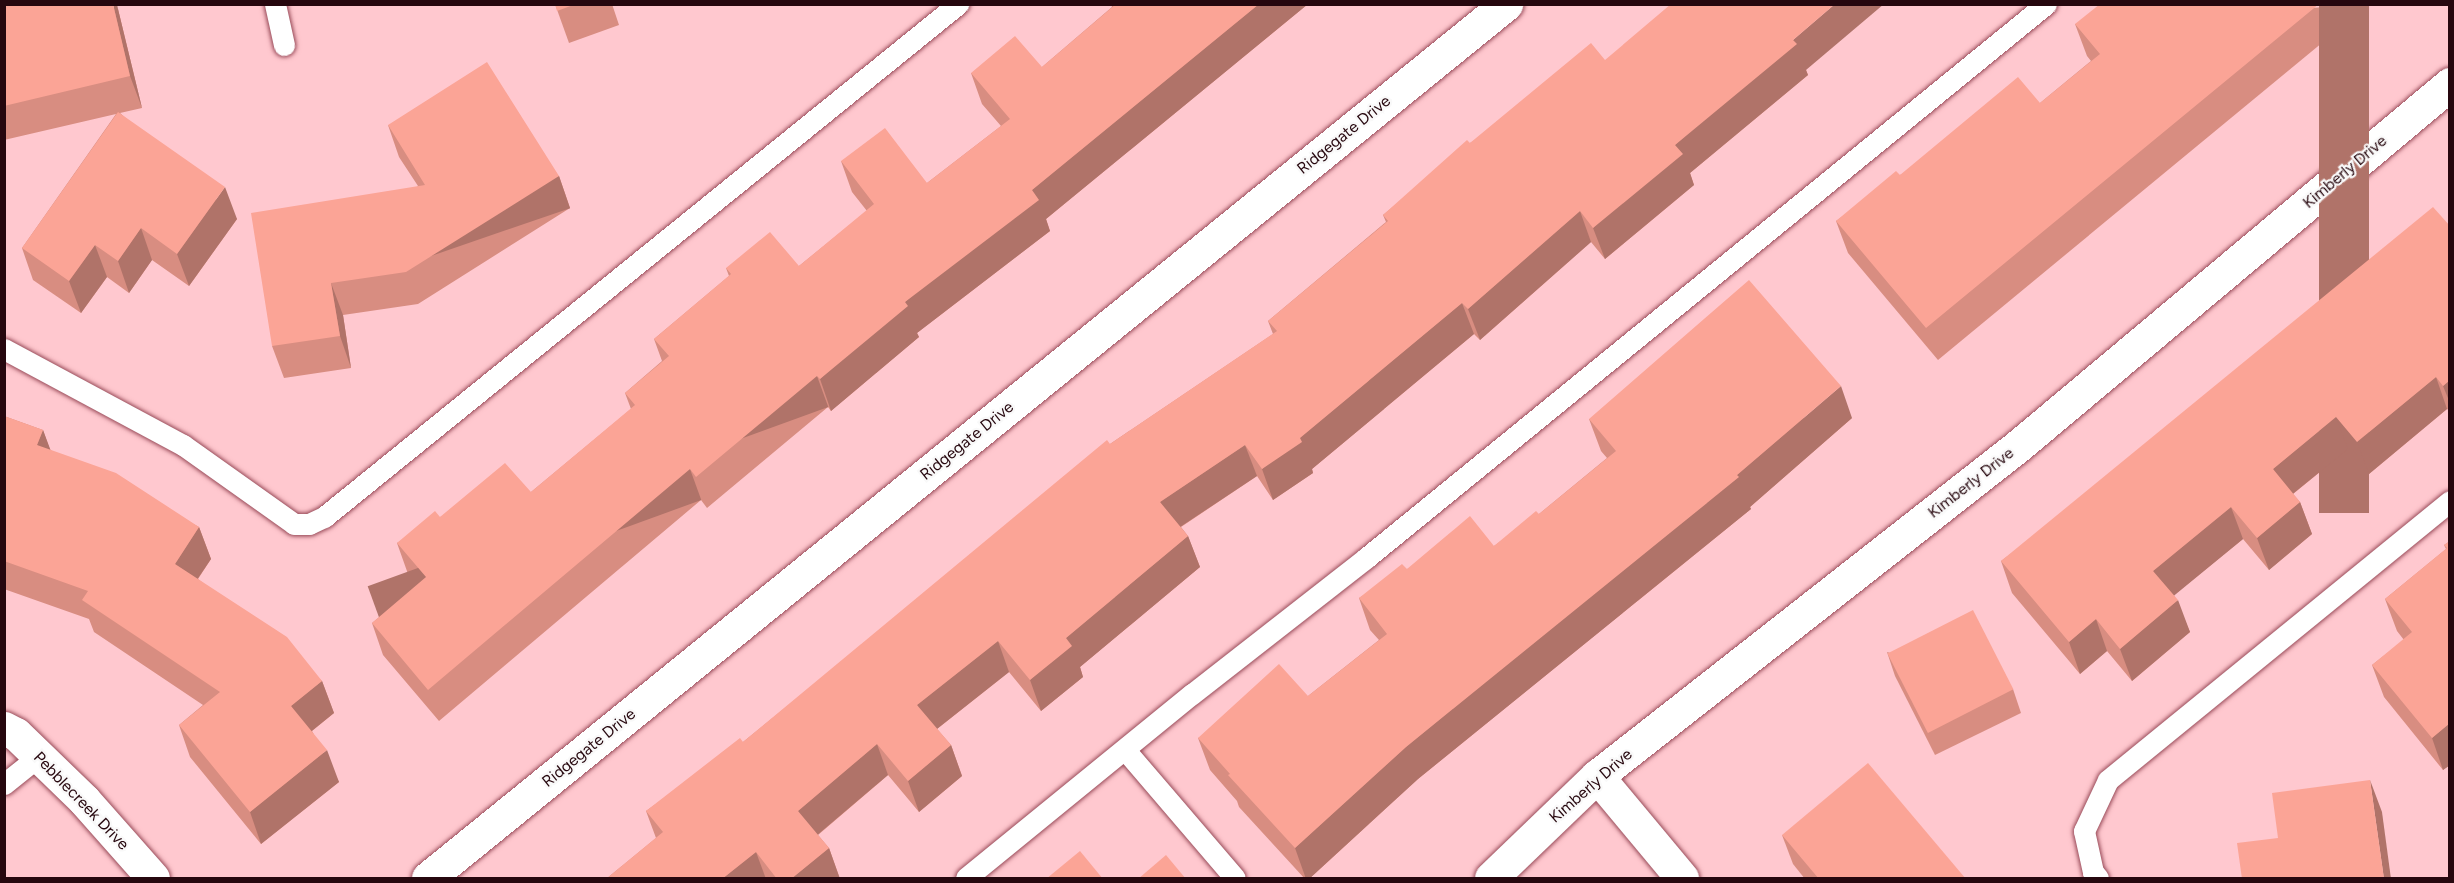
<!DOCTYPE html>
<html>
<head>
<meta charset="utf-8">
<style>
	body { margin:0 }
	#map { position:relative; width:2454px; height:883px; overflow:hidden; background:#ffc8cf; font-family:Figtree,sans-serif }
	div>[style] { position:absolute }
	.roads { filter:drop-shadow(0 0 2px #994b59) drop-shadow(0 0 2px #994b59) }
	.service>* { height:21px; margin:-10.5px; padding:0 10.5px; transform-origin:10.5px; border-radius:10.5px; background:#fff }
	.minor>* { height:33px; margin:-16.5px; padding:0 16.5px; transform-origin:16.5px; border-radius:16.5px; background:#fff }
	.wall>* { inset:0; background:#d88d81 }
	.shaded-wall>* { inset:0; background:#b07369; transform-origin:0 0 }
	.building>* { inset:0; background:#fba496; transform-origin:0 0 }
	span { translate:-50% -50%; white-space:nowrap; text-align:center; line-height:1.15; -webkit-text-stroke:4.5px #f9f9f9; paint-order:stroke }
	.street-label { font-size:16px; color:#26070e }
	.frame { position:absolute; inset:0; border:6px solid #26070e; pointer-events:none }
</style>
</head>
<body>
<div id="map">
	<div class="roads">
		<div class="service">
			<div style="left:275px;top:4px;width:42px;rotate:77.6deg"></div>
			<div style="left:4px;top:349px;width:203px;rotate:28.2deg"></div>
			<div style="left:183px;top:445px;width:136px;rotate:35.4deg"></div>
			<div style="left:294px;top:524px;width:15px"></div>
			<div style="left:309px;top:524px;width:17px;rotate:-25deg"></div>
			<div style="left:324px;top:517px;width:816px;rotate:-38.98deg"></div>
			<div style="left:1126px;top:751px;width:167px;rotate:49.4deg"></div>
			<div style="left:4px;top:784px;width:45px;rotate:-38.7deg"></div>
			<div style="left:966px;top:878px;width:291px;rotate:-39.2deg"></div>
			<div style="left:1192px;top:694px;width:221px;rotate:-38deg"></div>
			<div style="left:1366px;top:558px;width:877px;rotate:-39.17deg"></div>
			<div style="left:2098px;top:878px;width:8px;rotate:-130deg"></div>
			<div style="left:2093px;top:872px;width:42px;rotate:-102.4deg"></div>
			<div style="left:2084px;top:831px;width:56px;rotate:-64.8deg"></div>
			<div style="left:2108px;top:780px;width:441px;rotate:-39.2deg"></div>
		</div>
		<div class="minor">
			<div style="left:4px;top:728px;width:13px;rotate:27deg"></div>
			<div style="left:16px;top:734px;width:95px;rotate:44.1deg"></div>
			<div style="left:84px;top:800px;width:104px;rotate:48.5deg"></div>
			<div style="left:1597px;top:776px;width:133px;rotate:50.2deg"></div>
			<div style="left:428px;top:878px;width:1388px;rotate:-39.03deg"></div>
			<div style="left:1491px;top:878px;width:147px;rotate:-43.9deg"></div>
			<div style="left:1597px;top:776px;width:535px;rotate:-38.09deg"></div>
			<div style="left:2018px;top:446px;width:564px;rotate:-39.96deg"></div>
		</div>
	</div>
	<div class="wall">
		<div style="clip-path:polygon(4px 4px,118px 9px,142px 108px,120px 113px,237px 219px,189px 286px,152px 260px,129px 293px,107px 277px,81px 313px,33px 280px,22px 248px,116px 114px,4px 140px)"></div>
		<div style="clip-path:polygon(555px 4px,612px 4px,619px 25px,569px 43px)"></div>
		<div style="clip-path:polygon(1111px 4px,1308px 4px,1046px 219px,1050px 231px,917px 333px,919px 337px,831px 411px,828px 407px,707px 508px,701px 500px,439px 721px,383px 655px,372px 623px,418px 585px,408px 574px,397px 543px,440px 517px,531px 492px,631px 409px,625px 393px,662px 361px,654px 339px,729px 276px,726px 268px,799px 266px,867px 211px,852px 192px,841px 161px,927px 183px,1001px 126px,982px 104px,971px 73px,1042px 67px,1112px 7px)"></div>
		<div style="clip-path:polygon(2369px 4px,1938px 360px,1848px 253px,1836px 221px,1900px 175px,2040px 103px,2091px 61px,2087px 56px,2075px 24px)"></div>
		<div style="clip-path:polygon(1605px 60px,1806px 70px,1808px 75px,1690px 173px,1694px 185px,1605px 259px,1591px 242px,1480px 340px,1474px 334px,1312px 469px,1313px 473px,1273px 500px,1257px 476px,1181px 527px,1188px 536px,1200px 567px,1080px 667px,1083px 677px,1041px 711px,1009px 672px,937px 729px,951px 745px,962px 776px,919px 812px,888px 775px,818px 835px,829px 848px,840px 879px,606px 879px,656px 838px,646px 811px,743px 742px,1110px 444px,1273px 334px,1268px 321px,1386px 222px,1383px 215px,1470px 143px)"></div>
		<div style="clip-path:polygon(388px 125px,559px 176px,570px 208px,418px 304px,343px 315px,351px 368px,284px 378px,272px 346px,418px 186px,399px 157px)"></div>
		<div style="clip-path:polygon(2450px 226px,2450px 411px,2447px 409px,2369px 474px,2348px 449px,2293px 494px,2300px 502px,2312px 534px,2269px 570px,2243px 539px,2174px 595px,2190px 632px,2132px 681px,2107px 651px,2080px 674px,2012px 593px,2001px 561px)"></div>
		<div style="clip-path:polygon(4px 416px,43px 430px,50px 450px,199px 527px,211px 559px,198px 579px,322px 681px,334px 713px,312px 731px,339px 782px,261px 844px,190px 757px,179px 725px,203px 705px,94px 632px,89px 619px,4px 589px)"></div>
		<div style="clip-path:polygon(1852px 418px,1750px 507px,1751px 509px,1418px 779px,1309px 879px,1305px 879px,1239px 807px,1237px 801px,1210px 770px,1198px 738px,1308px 696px,1379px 640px,1370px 630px,1359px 598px,1407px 569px,1494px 546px,1539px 514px,1607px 458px,1601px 451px,1589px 419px)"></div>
		<div style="clip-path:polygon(2450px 541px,2450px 765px,2443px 770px,2384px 697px,2372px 665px,2404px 640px,2397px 631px,2385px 599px,2446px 549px,2444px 545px)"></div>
		<div style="clip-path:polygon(1887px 652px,2013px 689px,2021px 713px,1935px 755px,1895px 676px)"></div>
		<div style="clip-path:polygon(1782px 835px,1966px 879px,1805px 879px,1793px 864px)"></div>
	</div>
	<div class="shaded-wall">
		<div style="clip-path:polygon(113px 4px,117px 4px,118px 9px,142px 108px,130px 76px)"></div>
		<div style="clip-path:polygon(1259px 4px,1308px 4px,1046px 219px,1050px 231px,917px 333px,919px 337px,831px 411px,820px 379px,905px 302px,1032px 190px)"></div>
		<div style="clip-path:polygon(1835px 4px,1884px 4px,1806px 70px,1808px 75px,1690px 173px,1694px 185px,1605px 259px,1593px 228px,1675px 145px,1793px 40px)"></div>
		<div style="left:2319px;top:4px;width:50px;height:509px"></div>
		<div style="left:559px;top:176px;width:34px;height:181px;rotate:71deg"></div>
		<div style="clip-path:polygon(225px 187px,237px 219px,189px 286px,177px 254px)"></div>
		<div style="clip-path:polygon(1580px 211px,1591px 242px,1480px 340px,1468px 309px)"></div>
		<div style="clip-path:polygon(141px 228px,152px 260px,129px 293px,118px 261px)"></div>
		<div style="clip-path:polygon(95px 245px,107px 277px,81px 313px,69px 281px)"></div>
		<div style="clip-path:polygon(331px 283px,343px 315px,351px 368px,340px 336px)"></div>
		<div style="clip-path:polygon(1462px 303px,1474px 334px,1312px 469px,1313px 473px,1273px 500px,1262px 469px)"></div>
		<div style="left:817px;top:376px;width:33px;height:158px;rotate:70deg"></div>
		<div style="clip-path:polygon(2436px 377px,2447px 409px,2369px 474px,2357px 442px)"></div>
		<div style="clip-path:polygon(2450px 380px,2450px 403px,2443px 386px)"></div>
		<div style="clip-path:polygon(1841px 386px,1852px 418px,1750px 507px,1751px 509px,1418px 779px,1309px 879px,1306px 879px,1295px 848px,1406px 747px,1737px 475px)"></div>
		<div style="clip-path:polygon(2336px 417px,2348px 449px,2284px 501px,2273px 469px)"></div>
		<div style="clip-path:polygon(43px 430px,55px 462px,37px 445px)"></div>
		<div style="clip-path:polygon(1245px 445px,1257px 476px,1171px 533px,1160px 502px)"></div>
		<div style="left:690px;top:469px;width:33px;height:343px;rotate:70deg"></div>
		<div style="clip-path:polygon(2300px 502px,2312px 534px,2269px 570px,2257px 538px)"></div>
		<div style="clip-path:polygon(2231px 507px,2243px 539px,2165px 603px,2153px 571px)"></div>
		<div style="clip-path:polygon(199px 527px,211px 559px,186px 596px,175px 564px)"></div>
		<div style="clip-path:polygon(1188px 536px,1200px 567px,1080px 667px,1083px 677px,1041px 711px,1030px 680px,1066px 638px)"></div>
		<div style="clip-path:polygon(2178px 600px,2190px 632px,2132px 681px,2120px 649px)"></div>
		<div style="clip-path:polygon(2096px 619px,2107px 651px,2080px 674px,2069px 642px)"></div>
		<div style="clip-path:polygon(998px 641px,1009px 672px,928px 736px,917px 705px)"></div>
		<div style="clip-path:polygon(322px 681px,334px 713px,303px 738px,291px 706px)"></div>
		<div style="clip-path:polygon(2450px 723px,2450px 765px,2443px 770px,2432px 738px)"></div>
		<div style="clip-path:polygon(877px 744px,888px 775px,809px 842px,798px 811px)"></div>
		<div style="clip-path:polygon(951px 745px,962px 776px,919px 812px,908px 781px)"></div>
		<div style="clip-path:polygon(327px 750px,339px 782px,261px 844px,250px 812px)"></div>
		<div style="clip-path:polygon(2370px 780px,2382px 812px,2391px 879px,2384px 879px)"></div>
		<div style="clip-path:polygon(829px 848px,840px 879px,791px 879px)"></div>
		<div style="clip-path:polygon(756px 852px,766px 879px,722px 879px)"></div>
	</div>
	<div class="building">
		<div style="clip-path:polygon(4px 4px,113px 4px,130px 76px,4px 106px)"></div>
		<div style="clip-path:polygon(555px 4px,576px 4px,557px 11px)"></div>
		<div style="clip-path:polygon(1116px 4px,1259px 4px,1032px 190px,1039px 200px,905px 302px,908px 306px,820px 379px,817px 376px,696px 477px,690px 469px,428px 690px,372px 623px,426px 577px,397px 543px,435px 511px,440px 517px,505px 463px,531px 492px,635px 405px,625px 393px,669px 356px,654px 339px,731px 274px,726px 268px,770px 232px,799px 266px,874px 204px,841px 161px,885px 128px,927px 183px,1010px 119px,971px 73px,1015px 36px,1042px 67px)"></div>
		<div style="clip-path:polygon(1671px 4px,1835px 4px,1793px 40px,1797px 44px,1675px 145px,1683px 154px,1593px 228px,1580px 211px,1468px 309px,1462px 303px,1300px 438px,1302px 442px,1262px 469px,1245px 445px,1160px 502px,1188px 536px,1066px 638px,1072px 646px,1030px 680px,998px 641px,917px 705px,951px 745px,908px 781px,877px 744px,798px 811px,829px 848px,791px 879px,777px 879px,756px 852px,722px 879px,606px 879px,663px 832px,646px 811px,740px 738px,743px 742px,1107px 440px,1110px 444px,1277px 331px,1268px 321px,1388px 221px,1383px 215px,1467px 140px,1470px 143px,1591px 43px,1605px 60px)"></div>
		<div style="clip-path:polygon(2100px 4px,2319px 4px,1926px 328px,1836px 221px,1896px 171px,1900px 175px,2018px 77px,2040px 103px,2100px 54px,2075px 24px)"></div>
		<div style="clip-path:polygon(487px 62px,559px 176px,406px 272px,331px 283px,340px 336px,272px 346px,251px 213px,425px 185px,388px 125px)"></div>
		<div style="clip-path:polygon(118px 112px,225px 187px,177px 254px,141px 228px,118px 261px,95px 245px,69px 281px,22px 248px)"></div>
		<div style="clip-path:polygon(2433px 207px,2450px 226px,2450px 380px,2443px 386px,2436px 377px,2357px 442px,2336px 417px,2273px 469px,2300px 502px,2257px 538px,2231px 507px,2153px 571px,2178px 600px,2120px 649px,2096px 619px,2069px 642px,2001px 561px)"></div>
		<div style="clip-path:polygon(1749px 280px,1841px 386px,1737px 475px,1739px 477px,1406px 747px,1295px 848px,1228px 775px,1230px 774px,1198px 738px,1279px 664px,1308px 696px,1387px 634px,1359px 598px,1402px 564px,1407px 569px,1470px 516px,1494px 546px,1536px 511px,1539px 514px,1616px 451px,1589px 419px)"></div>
		<div style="clip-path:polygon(4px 416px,43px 430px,37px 445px,116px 473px,199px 527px,175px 564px,287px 637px,322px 681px,291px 706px,327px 750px,250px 812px,179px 725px,220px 692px,82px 600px,88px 591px,4px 561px)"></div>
		<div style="clip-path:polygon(2450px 541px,2450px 723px,2432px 738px,2372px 665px,2412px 632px,2385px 599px,2447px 548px,2444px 545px)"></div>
		<div style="left:1973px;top:610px;width:89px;height:96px;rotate:63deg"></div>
		<div style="clip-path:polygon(1868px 763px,1966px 879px,1819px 879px,1782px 835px)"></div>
		<div style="clip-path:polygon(2370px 780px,2384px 879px,2242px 879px,2237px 843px,2278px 838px,2272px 793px)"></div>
		<div style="clip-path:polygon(1080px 851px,1103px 879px,1046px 879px)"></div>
		<div style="clip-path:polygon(1166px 855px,1186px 879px,1138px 879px)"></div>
	</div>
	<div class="street-label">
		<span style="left:1344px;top:135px;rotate:-39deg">Ridgegate Drive</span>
		<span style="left:2345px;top:172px;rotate:-40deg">Kimberly Drive</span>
		<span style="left:967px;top:441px;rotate:-39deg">Ridgegate Drive</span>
		<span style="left:1971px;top:483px;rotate:-38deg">Kimberly Drive</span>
		<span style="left:589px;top:748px;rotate:-39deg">Ridgegate Drive</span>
		<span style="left:1591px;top:786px;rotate:-41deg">Kimberly Drive</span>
		<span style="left:81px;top:801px;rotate:46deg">Pebblecreek Drive</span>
	</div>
	<div class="frame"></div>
</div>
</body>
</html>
